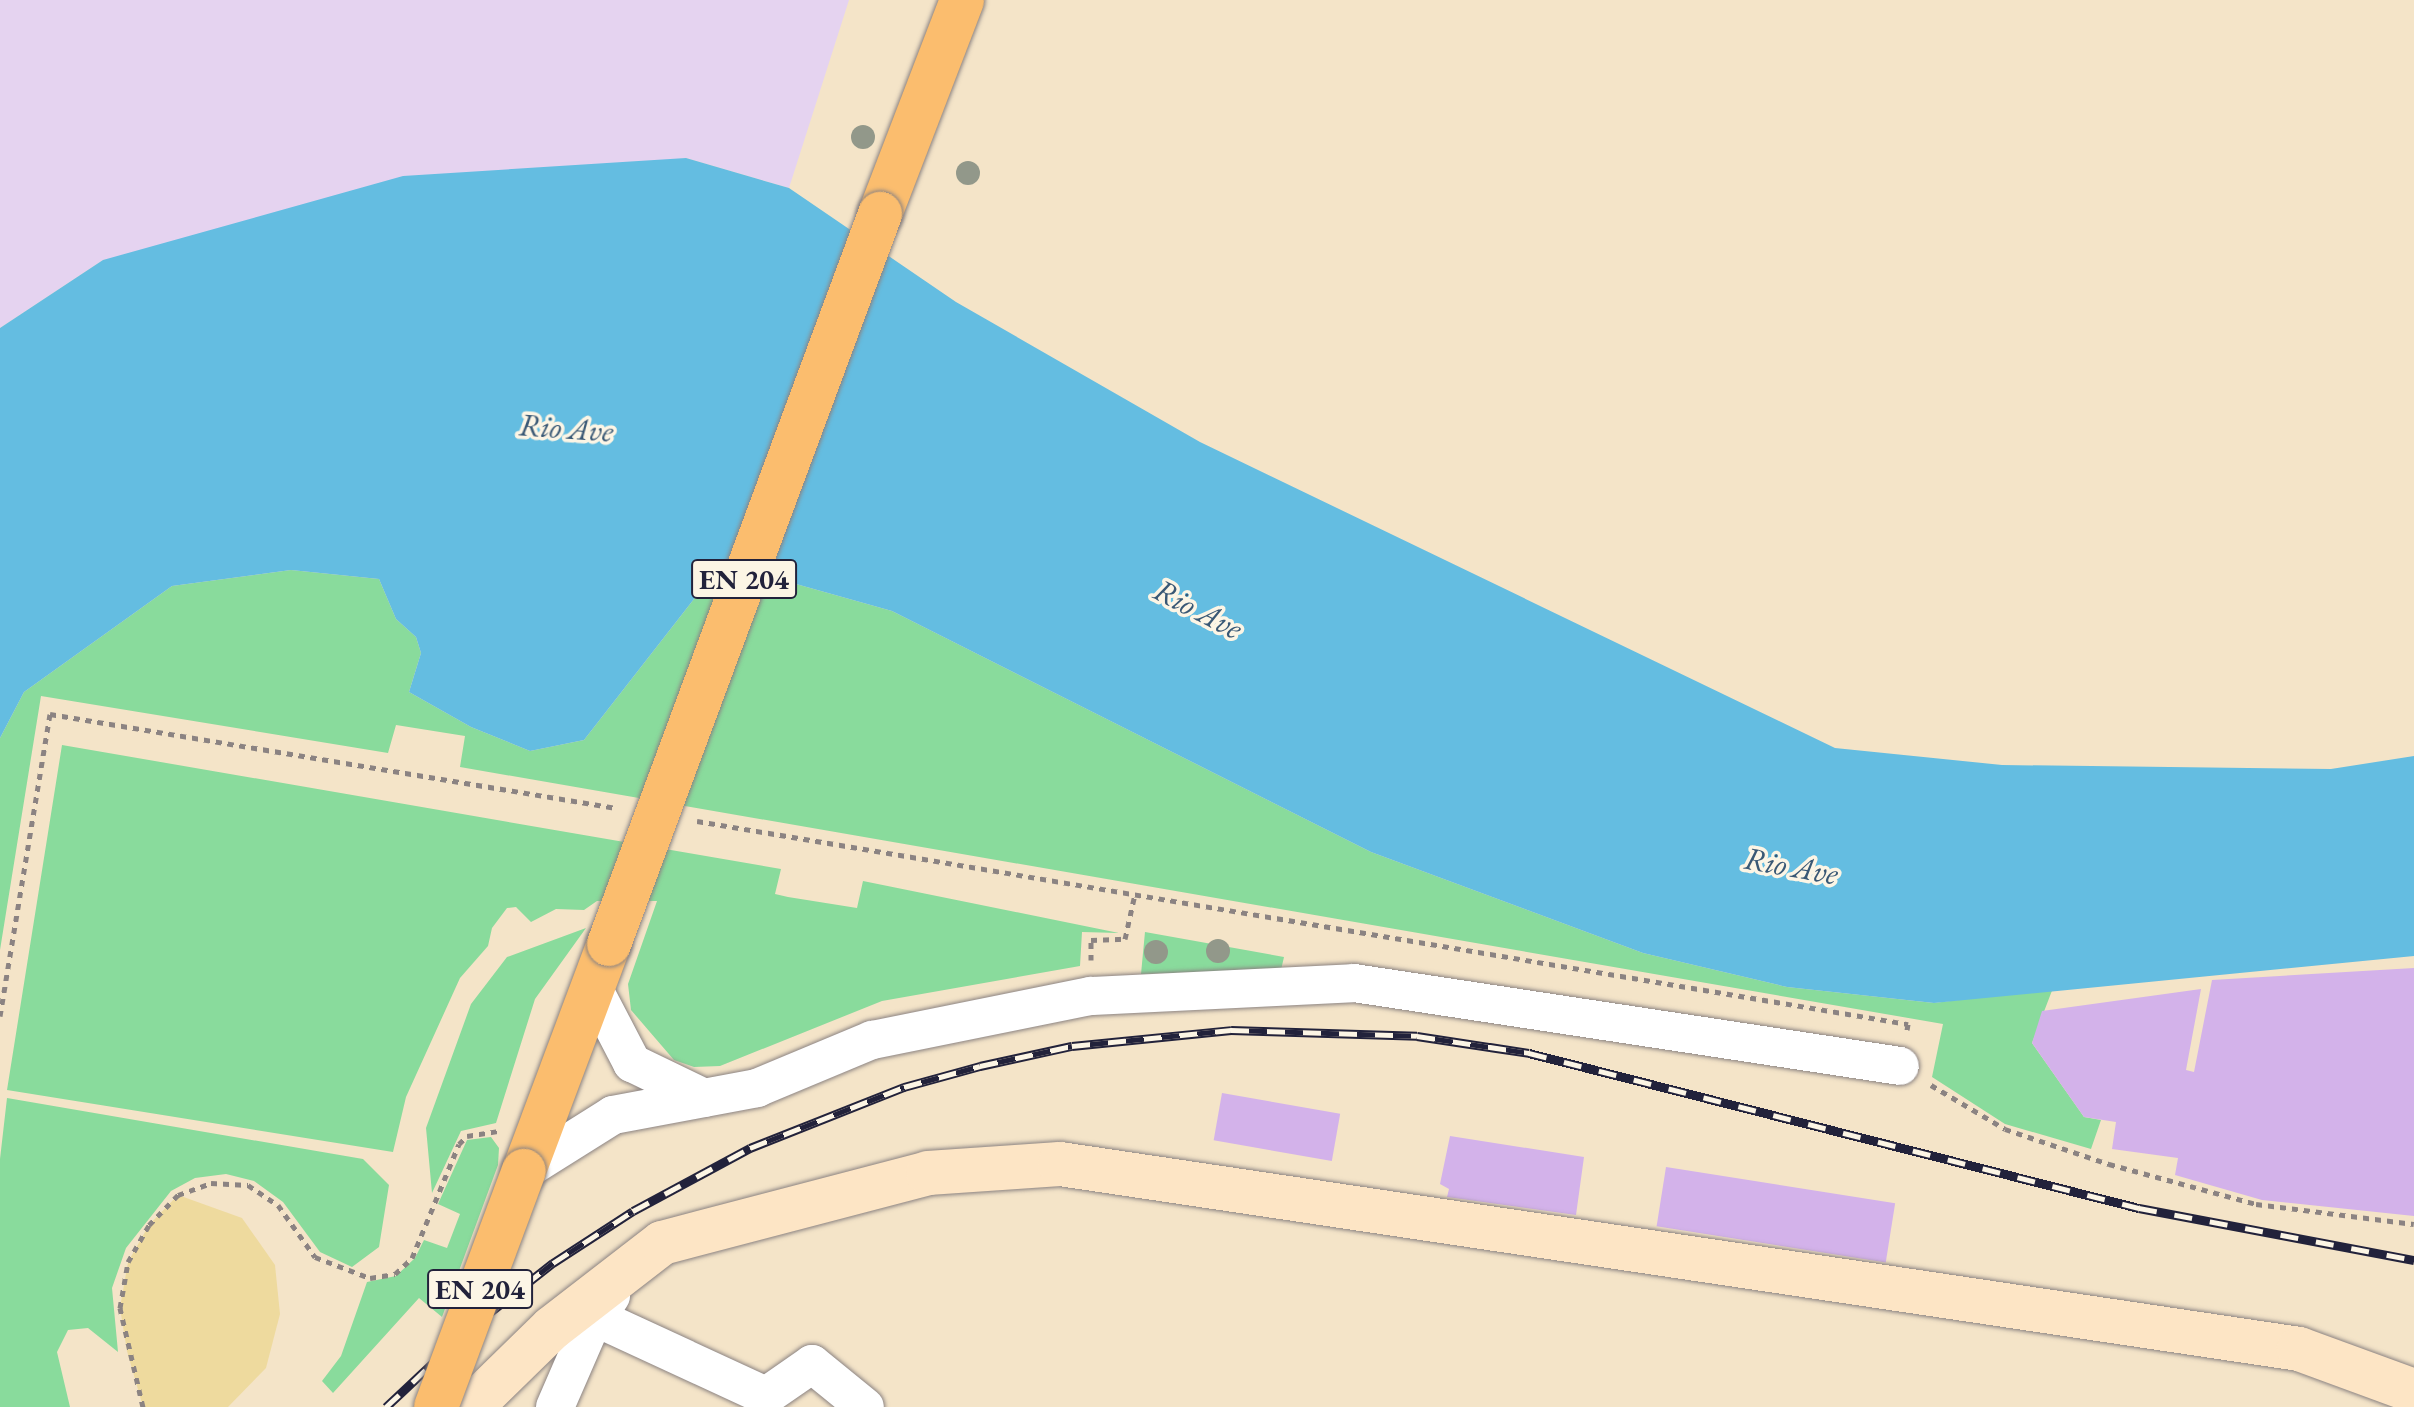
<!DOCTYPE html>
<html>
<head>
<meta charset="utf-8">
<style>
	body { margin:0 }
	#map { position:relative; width:2414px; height:1407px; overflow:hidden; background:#f4e4c8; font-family:"EB Garamond",serif }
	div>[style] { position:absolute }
	.built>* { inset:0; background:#e5d3f0 }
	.green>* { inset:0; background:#89db9c }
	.sand>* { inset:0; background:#eeda9e }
	.water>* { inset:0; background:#64bde1 }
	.building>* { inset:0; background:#d3b2ea; transform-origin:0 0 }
	.path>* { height:5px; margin-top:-2.5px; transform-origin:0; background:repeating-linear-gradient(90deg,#8b8382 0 6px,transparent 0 12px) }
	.roads { filter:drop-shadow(0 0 2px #8b8382) drop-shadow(0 0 2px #8b8382) }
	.street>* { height:38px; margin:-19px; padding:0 19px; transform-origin:19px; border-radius:19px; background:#fff }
	.secondary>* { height:44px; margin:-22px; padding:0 22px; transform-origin:22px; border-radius:22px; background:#fde5c5 }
	.primary>* { height:44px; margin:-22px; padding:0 22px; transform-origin:22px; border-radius:22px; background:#fbbd6e }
	.rail>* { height:9px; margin-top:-4.5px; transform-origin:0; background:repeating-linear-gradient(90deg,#fcf5e5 0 18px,#22223b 0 36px); box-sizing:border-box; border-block:2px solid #22223b }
	.bridges { filter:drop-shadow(0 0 2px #8b8382) drop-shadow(0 0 2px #8b8382) }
	.primary-bridge>* { height:44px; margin:-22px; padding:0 22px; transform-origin:22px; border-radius:22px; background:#fbbd6e }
	.trees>* { width:24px; height:24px; margin:-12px; border-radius:50%; background:#92988a }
	span { translate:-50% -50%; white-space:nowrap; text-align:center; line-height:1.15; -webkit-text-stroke:7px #fcf5e5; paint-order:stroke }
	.shield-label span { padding:2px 6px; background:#fcf5e5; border:2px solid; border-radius:6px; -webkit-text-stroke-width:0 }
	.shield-label { font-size:28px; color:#22223b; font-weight:700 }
	.water-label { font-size:32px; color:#395875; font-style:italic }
</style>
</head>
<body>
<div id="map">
	<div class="built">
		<div style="clip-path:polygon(0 0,849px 0,789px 188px,686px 158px,103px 260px,0 328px)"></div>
	</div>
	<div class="green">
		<div style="clip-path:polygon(291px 570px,379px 579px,396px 619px,416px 637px,421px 653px,409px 692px,471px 727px,530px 751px,584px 740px,701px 590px,796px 584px,892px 611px,1371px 852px,1643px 953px,1787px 987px,1934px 1003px,2053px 988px,2032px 1043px,2084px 1117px,2101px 1120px,2091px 1149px,2005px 1124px,1932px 1077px,1943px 1024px,460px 767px,465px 736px,396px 725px,388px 753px,41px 696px,0 950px,0 738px,24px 692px,172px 586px)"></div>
		<div style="clip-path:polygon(62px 745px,781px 869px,775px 894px,788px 897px,857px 908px,863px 881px,1119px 933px,1082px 932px,1080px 966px,882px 1001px,720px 1066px,694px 1067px,674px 1060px,631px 1010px,628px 984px,657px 901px,597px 901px,584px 910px,556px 909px,531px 922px,516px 907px,507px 908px,492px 928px,488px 946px,460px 978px,406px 1097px,393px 1152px,7px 1090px)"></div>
		<div style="clip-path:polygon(586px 928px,535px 999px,496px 1123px,461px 1131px,432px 1193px,426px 1128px,471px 1004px,507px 957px)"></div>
		<div style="clip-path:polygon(1145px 932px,1284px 957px,1281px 970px,1141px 974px)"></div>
		<div style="clip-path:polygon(7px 1098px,363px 1159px,389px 1185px,379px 1247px,352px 1267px,320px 1252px,283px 1202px,254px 1181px,226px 1174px,195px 1178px,171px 1191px,126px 1248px,112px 1288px,118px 1352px,88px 1328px,68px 1330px,57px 1352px,70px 1407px,0 1407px,0 1159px)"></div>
		<div style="clip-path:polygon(491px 1137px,499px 1148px,498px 1165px,442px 1317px,419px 1298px,333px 1393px,322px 1381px,341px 1356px,367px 1282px,396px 1276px,415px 1258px,424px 1240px,447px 1248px,460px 1214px,438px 1204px,467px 1140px)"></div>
	</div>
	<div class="sand">
		<div style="clip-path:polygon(178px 1195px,242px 1218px,275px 1265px,280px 1314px,266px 1368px,228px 1407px,143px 1407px,127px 1351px,120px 1308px,128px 1262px,149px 1225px)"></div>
	</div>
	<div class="water">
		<div style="clip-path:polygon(686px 158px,789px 188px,956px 302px,1200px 442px,1835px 748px,2002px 765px,2331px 769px,2414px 756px,2414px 956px,1934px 1003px,1787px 987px,1643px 953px,1371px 852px,892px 611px,796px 584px,701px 590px,584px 740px,530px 751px,471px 727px,409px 692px,421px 653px,416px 637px,396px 619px,379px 579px,291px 570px,172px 586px,24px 692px,0 738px,0 328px,103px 260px,403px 176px)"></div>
	</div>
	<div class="building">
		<div style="clip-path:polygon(2414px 968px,2414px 1216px,2262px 1200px,2175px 1175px,2178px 1158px,2112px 1149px,2116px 1122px,2084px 1117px,2032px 1043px,2042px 1011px,2201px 989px,2186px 1070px,2194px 1072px,2212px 980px)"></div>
		<div style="left:1222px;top:1093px;width:120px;height:48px;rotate:10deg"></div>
		<div style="clip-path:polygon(1450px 1136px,1584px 1157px,1576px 1215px,1447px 1197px,1449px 1189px,1440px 1184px)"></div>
		<div style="left:1666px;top:1167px;width:232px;height:60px;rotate:9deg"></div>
	</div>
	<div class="path">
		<div style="left:697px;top:821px;width:1228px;rotate:9.52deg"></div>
		<div style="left:1908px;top:1024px;width:6px;rotate:99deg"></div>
		<div style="left:1091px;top:960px;width:20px;rotate:-90deg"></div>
		<div style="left:1091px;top:940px;width:34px;rotate:-2deg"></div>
		<div style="left:1125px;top:939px;width:46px;rotate:-77.5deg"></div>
		<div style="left:0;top:1016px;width:306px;rotate:-80.6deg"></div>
		<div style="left:50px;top:714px;width:574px;rotate:9.43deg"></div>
		<div style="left:1931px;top:1085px;width:86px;rotate:30.7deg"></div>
		<div style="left:2005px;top:1129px;width:110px;rotate:18.6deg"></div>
		<div style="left:2109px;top:1164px;width:152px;rotate:15.2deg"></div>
		<div style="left:2256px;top:1204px;width:159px;rotate:7.2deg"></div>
		<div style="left:143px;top:1407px;width:102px;rotate:-103.1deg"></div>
		<div style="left:120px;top:1308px;width:47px;rotate:-80.1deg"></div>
		<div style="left:128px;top:1262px;width:43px;rotate:-60.4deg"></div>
		<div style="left:149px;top:1225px;width:42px;rotate:-46deg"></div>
		<div style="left:178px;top:1195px;width:35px;rotate:-20deg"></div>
		<div style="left:211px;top:1183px;width:37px;rotate:3deg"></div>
		<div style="left:248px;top:1185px;width:36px;rotate:34deg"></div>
		<div style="left:278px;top:1205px;width:64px;rotate:54.6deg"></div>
		<div style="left:315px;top:1257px;width:59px;rotate:20.9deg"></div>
		<div style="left:370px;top:1278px;width:25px;rotate:-9deg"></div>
		<div style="left:395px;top:1274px;width:23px;rotate:-43deg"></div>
		<div style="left:412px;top:1258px;width:123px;rotate:-67.6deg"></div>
		<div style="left:459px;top:1144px;width:11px;rotate:-45deg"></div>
		<div style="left:467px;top:1136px;width:31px;rotate:-9deg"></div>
	</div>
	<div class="roads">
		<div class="street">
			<div style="left:593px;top:988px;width:85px;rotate:62.5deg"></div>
			<div style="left:632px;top:1063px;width:80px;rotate:25.9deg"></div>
			<div style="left:524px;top:1171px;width:105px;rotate:-32.2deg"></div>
			<div style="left:613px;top:1115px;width:147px;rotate:-10.6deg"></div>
			<div style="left:757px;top:1088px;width:125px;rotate:-22.7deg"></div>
			<div style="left:872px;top:1040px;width:223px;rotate:-11.4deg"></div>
			<div style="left:1091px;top:996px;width:263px;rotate:-2.8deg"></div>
			<div style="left:1354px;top:983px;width:552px;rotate:8.64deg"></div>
			<div style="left:597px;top:1318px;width:186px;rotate:24.8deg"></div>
			<div style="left:766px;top:1396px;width:56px;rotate:-34.8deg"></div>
			<div style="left:812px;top:1364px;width:68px;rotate:39.1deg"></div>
			<div style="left:555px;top:1407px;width:83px;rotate:-66.5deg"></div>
			<div style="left:588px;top:1331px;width:42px;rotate:-56.7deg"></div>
		</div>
		<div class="secondary">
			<div style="left:471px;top:1407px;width:113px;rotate:-44.3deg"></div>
			<div style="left:552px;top:1328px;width:139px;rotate:-37.7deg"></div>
			<div style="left:662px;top:1243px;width:275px;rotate:-14.7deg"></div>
			<div style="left:928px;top:1173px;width:132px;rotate:-3.9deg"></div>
			<div style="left:1060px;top:1164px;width:1253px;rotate:8.49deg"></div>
			<div style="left:2299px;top:1349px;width:122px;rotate:20.1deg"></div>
		</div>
		<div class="primary">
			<div style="left:880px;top:214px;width:229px;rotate:-69deg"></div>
			<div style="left:524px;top:1171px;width:242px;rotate:-69.5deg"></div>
		</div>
	</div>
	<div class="rail">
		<div style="left:386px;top:1407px;width:114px;rotate:-43.2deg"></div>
		<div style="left:469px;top:1329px;width:107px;rotate:-38.2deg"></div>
		<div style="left:553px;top:1263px;width:95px;rotate:-33deg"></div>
		<div style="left:633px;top:1211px;width:133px;rotate:-28.3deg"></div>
		<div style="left:750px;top:1148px;width:166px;rotate:-21.6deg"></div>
		<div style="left:904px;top:1087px;width:79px;rotate:-15.4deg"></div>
		<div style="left:980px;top:1066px;width:94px;rotate:-12.3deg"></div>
		<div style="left:1072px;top:1046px;width:160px;rotate:-5.7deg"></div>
		<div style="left:1231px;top:1030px;width:186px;rotate:1.8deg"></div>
		<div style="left:1417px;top:1036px;width:113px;rotate:8.6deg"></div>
		<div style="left:1529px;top:1053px;width:629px;rotate:14.26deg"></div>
		<div style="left:2139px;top:1208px;width:280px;rotate:10.7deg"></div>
	</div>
	<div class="bridges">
		<div class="primary-bridge">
			<div style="left:609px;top:944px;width:779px;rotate:-69.63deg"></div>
			<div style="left:436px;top:1407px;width:252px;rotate:-69.6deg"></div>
		</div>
	</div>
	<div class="trees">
		<div style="left:863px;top:137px"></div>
		<div style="left:968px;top:173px"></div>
		<div style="left:1218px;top:951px"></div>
		<div style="left:1156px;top:952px"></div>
	</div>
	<div class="shield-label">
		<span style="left:744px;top:579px">EN 204</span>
		<span style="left:480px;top:1289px">EN 204</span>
	</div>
	<div class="water-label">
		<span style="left:566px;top:428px;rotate:4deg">Rio Ave</span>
		<span style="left:1198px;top:609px;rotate:27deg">Rio Ave</span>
		<span style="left:1791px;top:866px;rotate:10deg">Rio Ave</span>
	</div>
</div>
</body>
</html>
